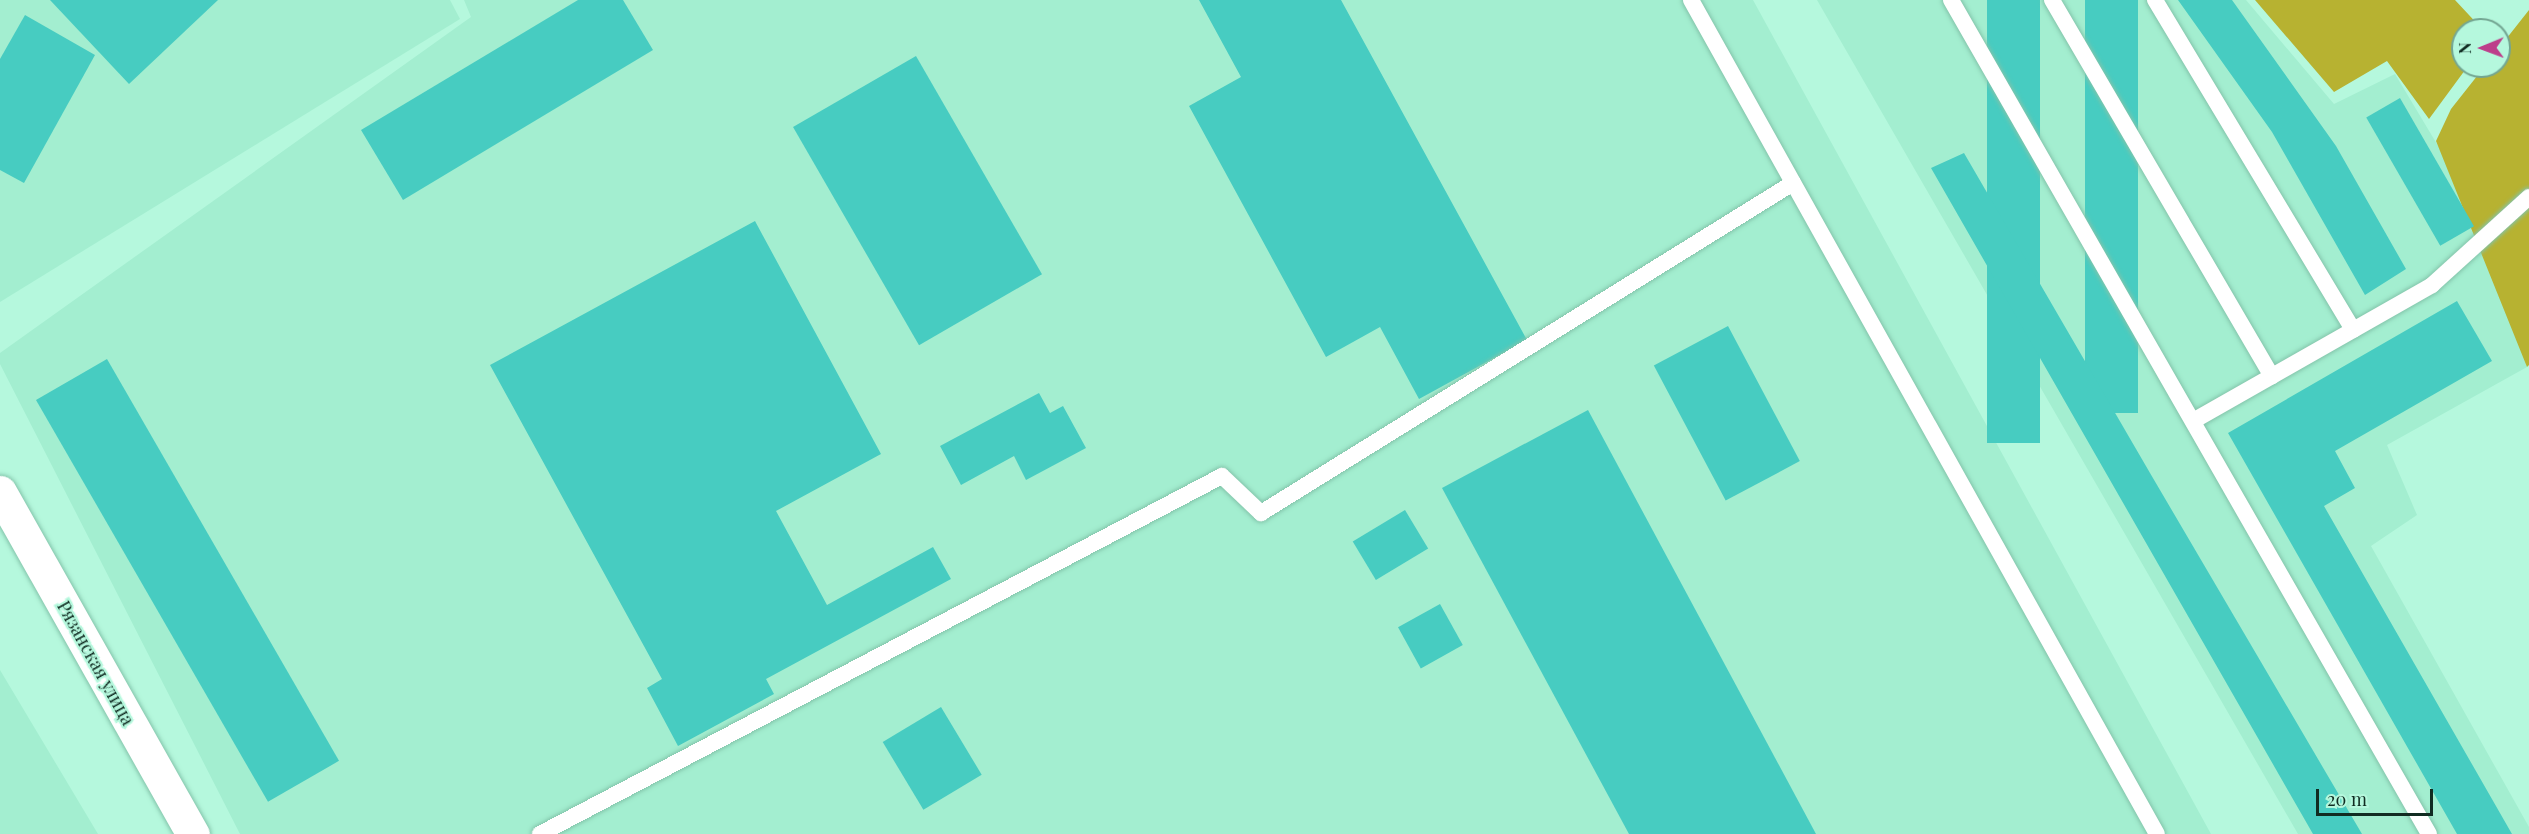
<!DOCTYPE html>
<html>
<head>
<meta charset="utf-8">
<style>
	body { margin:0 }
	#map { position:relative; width:2529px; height:834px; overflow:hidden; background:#b5f8dd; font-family:"Playfair Display",serif }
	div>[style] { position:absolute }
	.built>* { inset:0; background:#a3eed0 }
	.forest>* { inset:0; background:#b7b231 }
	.building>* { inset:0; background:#47ccc1; transform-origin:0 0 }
	.roads { filter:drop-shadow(0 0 2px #83c4aa) drop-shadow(0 0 2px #83c4aa) }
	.service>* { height:16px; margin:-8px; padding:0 8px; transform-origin:8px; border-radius:8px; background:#fff }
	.secondary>* { height:33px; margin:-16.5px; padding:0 16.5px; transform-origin:16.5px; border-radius:16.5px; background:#fff }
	span { translate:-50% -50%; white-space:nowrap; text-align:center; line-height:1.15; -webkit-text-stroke:4.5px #b5f8dd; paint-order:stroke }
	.street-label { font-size:18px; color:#112c22 }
	.north { position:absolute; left:2451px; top:18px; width:60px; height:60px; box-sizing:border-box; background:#b5f8dd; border:2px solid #73a692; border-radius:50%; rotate:269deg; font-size:16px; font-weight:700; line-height:24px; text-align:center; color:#112c22 }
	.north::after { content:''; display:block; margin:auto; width:21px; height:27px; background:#bd3e8a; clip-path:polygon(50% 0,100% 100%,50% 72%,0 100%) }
	.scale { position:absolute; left:2316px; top:789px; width:117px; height:27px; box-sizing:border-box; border:3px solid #112c22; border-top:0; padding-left:8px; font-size:18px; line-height:21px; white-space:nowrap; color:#112c22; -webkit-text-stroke:4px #b5f8dd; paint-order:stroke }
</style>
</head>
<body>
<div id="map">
	<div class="built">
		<div style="clip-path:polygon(0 0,450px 0,460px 19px,0 302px)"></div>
		<div style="clip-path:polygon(464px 0,1753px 0,2211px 834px,240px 834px,0 364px,0 353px,471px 17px)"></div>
		<div style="clip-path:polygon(1817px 0,2246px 0,2334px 104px,2395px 74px,2492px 236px,2527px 367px,2387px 445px,2417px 515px,2371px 546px,2529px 827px,2529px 834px,2298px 834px)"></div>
		<div style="clip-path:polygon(0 670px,98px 834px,0 834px)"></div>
	</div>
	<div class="forest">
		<div style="clip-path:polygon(2255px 0,2455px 0,2483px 30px,2463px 30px,2463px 66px,2468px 66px,2429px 119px,2387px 61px,2334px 92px)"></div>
		<div style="clip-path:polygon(2529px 10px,2529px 365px,2527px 367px,2436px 141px,2451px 109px,2485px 66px,2499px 66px,2499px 48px)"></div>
	</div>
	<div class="building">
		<div style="clip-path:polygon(50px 0,218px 0,129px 84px)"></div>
		<div style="clip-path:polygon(578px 0,623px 0,653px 50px,403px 200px,361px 130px)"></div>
		<div style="clip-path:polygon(1199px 0,1341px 0,1527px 340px,1419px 399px,1380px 327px,1326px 357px,1189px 106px,1241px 77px)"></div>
		<div style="left:1987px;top:0;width:53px;height:443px"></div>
		<div style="left:2085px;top:0;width:53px;height:413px"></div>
		<div style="clip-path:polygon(2178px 0,2232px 0,2336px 146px,2406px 269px,2365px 295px,2272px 132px)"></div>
		<div style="clip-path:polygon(25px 15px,95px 55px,24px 183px,0 170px,0 59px)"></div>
		<div style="left:916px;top:56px;width:252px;height:142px;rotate:60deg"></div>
		<div style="left:2400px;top:98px;width:148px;height:39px;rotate:60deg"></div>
		<div style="clip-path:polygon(1964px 153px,2150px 473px,2362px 834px,2313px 834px,1931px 168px)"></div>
		<div style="clip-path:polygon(755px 221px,881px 454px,776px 511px,827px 605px,933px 547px,951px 579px,766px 679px,774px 694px,678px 746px,647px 688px,662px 679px,490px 365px)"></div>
		<div style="clip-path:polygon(2457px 301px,2492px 361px,2335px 451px,2355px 488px,2324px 506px,2512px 834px,2457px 834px,2228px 433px)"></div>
		<div style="left:1728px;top:326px;width:153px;height:84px;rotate:62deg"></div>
		<div style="left:107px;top:359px;width:464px;height:82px;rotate:60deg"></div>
		<div style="clip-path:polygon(1039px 393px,1050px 413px,1063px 406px,1086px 448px,1026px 480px,1014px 456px,961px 485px,940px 446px)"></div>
		<div style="clip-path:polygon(1588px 410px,1816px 834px,1629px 834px,1442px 488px)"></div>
		<div style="left:1405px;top:510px;width:45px;height:61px;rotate:59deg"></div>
		<div style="left:1440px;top:604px;width:47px;height:48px;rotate:61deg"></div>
		<div style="left:941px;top:707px;width:79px;height:68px;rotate:59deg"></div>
	</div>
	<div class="roads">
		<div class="service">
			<div style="left:1691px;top:0;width:955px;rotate:60.81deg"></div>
			<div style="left:1951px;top:0;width:961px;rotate:60.18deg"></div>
			<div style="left:2052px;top:0;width:436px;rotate:59.7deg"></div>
			<div style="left:2155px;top:0;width:385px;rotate:59deg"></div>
			<div style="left:2193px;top:421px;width:275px;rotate:-29.6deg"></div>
			<div style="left:2432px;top:285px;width:131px;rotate:-42.2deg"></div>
			<div style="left:540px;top:834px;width:770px;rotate:-27.7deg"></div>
			<div style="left:1222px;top:476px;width:54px;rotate:43.5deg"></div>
			<div style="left:1261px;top:513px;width:626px;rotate:-31.81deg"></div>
		</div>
		<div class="secondary">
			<div style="left:0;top:492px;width:393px;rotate:60.6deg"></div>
		</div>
	</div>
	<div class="street-label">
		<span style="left:96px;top:663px;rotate:61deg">Рязанская улица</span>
	</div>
	<div class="north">N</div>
	<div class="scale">20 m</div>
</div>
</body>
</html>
